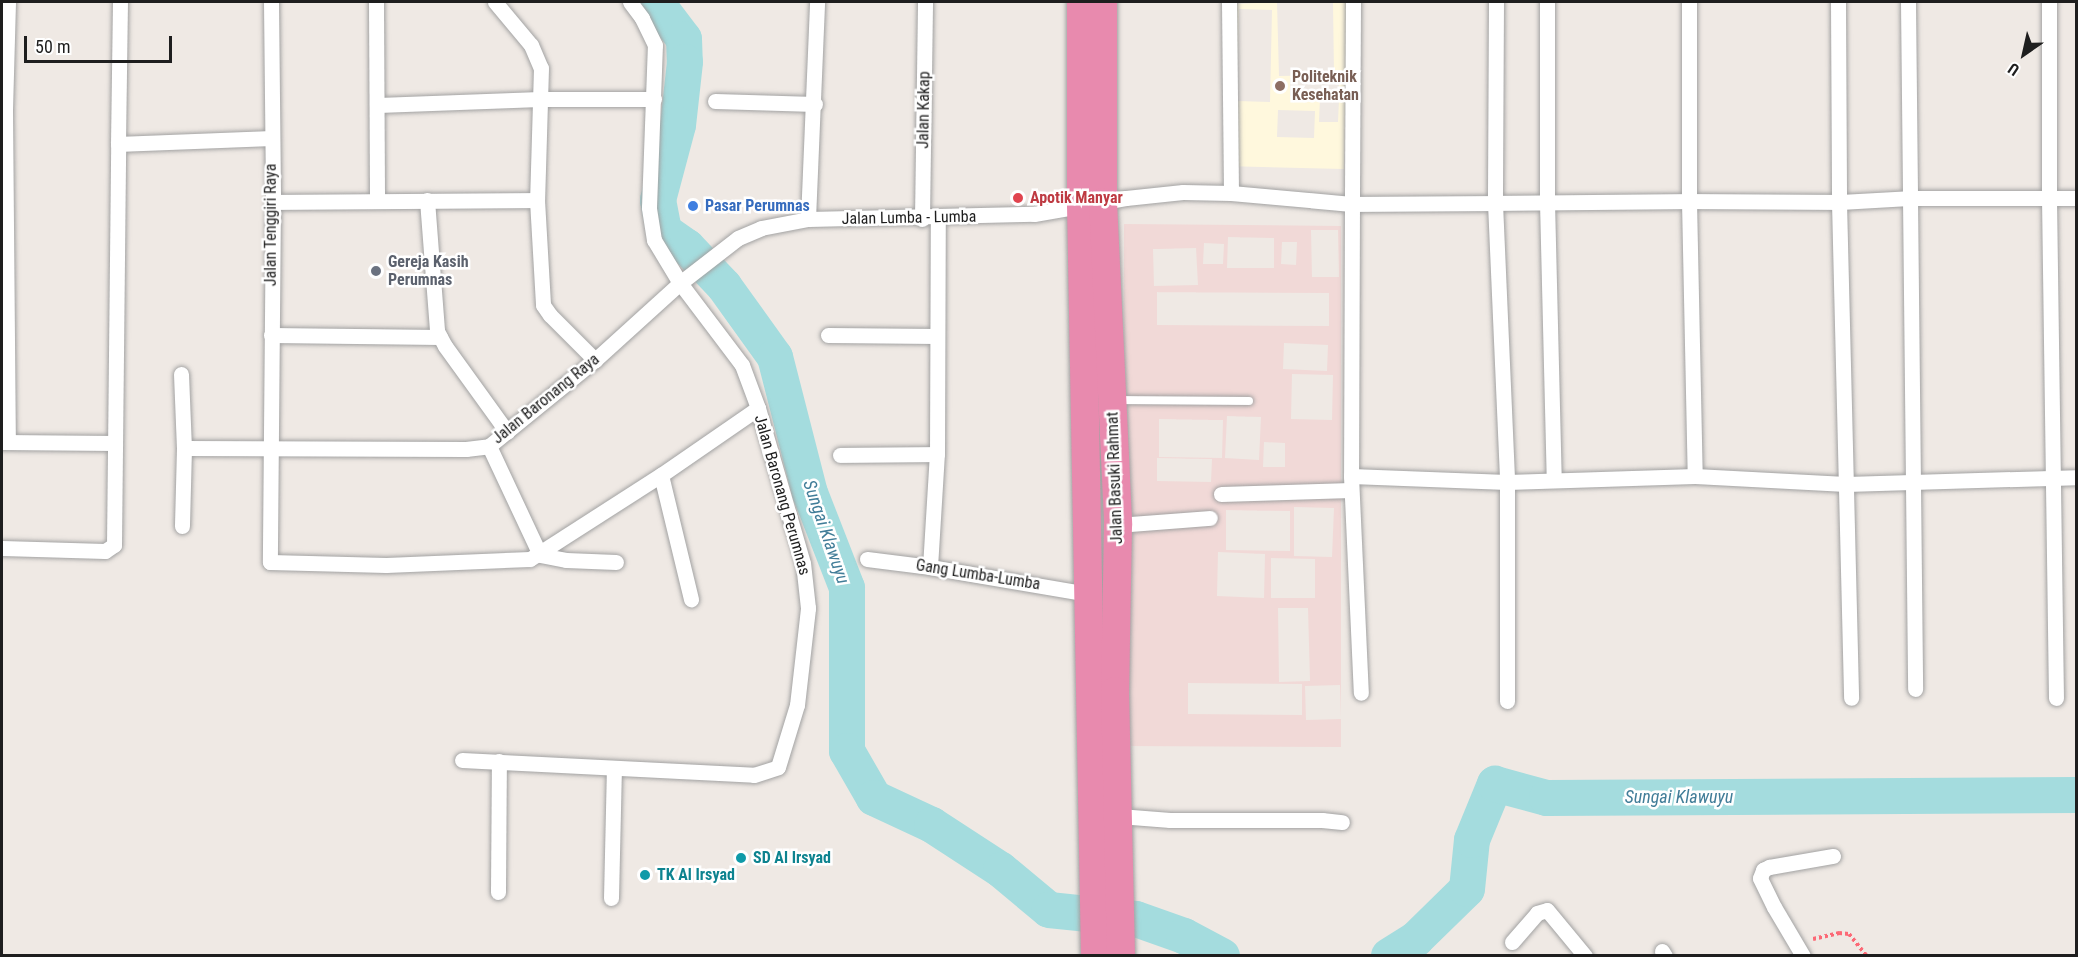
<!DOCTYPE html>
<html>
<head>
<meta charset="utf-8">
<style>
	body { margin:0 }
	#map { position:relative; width:2078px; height:957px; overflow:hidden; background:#efe9e4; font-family:"Roboto Condensed",sans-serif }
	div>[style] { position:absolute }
	.education>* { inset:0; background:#fff8dd }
	.military>* { inset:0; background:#f1d9d7 }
	.river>* { height:36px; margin:-18px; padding:0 18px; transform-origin:18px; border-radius:18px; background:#a4dcde }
	.path>* { height:4px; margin-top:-2px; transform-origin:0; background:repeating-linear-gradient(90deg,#fc6976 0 3px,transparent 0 6px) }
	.roads { filter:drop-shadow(0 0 2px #a2a2a2) drop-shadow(0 0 2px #a2a2a2) }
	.lane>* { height:8px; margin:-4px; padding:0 4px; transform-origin:4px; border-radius:4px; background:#fff }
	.street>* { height:15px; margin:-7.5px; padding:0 7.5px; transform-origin:7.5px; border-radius:7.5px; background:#fff }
	.highway>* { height:28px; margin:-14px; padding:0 14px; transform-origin:14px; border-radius:14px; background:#e88aae }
	.dots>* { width:16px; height:16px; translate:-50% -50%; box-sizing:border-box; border:3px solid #fff; border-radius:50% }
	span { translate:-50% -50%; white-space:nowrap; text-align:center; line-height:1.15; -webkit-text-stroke:5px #fff; paint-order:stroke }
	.education-label { font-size:16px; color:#785e54; font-weight:700 }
	.left { translate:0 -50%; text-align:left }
	.street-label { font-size:16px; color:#1e1e1e }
	.health-label { font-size:16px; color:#be3a42; font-weight:700 }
	.shop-label { font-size:16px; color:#366cbe; font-weight:700 }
	.worship-label { font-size:16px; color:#5b616d; font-weight:700 }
	.culture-label { font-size:16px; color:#0d838f; font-weight:700 }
	.water-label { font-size:18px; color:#417d98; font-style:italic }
	.frame { position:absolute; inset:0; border:3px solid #1e1e1e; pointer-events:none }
	.north { position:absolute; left:1994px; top:24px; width:60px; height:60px; -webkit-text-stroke:4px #fff; paint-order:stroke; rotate:214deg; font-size:16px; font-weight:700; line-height:24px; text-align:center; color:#1e1e1e }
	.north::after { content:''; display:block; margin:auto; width:21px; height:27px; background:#1e1e1e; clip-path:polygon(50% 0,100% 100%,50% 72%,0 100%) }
	.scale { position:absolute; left:24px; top:36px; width:148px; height:27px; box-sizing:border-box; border:3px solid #1e1e1e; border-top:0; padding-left:8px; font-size:18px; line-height:21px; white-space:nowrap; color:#1e1e1e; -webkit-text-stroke:4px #fff; paint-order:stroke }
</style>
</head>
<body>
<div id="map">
	<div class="education">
		<div style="clip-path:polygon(evenodd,1227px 2px,1237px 2px,1237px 4px,1277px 2px,1279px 76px,1334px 75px,1333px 2px,1347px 2px,1344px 169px,1224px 166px,1227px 2px,1239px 9px,1272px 10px,1270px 102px,1237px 101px,1239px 9px,1227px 2px,1339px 77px,1339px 95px,1290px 96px,1290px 78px,1339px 77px,1227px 2px,1320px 98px,1339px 99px,1338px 122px,1319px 122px,1320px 98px,1227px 2px,1278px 110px,1315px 111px,1314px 138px,1277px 137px,1278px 110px)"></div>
	</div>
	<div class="military">
		<div style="clip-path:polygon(evenodd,1124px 224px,1341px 226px,1341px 747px,1124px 746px,1124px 224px,1311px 230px,1338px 230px,1339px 277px,1312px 277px,1311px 230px,1124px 224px,1228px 237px,1274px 238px,1274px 268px,1227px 268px,1228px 237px,1124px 224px,1282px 242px,1297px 242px,1296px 265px,1281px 264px,1282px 242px,1124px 224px,1204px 243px,1224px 244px,1223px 264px,1203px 264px,1204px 243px,1124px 224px,1196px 248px,1198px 285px,1154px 286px,1153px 249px,1196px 248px,1124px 224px,1157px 292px,1329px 293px,1329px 326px,1157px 325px,1157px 292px,1124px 224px,1284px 343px,1328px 345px,1327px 371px,1283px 369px,1284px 343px,1124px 224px,1292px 374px,1333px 375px,1332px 420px,1291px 419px,1292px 374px,1124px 224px,1227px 416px,1261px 417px,1259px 460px,1225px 458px,1227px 416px,1124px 224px,1159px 419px,1223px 420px,1222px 458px,1159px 457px,1159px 419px,1124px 224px,1264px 442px,1285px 443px,1285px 467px,1263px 467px,1264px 442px,1124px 224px,1157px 458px,1212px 459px,1211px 482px,1157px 481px,1157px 458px,1124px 224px,1294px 507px,1334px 508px,1332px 557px,1294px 556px,1294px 507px,1124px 224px,1226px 510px,1290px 511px,1290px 551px,1226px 550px,1226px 510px,1124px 224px,1218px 552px,1265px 554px,1264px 598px,1217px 596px,1218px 552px,1124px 224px,1271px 558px,1315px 559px,1315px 598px,1271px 598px,1271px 558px,1124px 224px,1278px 608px,1308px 608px,1310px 681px,1279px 682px,1278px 608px,1124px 224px,1188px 683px,1302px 684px,1302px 715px,1188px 714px,1188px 683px,1124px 224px,1340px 685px,1341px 719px,1306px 720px,1305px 686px,1340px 685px)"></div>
	</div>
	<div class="river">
		<div style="left:656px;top:2px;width:46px;rotate:52.9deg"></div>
		<div style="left:684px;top:39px;width:23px;rotate:88deg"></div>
		<div style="left:685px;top:62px;width:63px;rotate:96.3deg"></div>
		<div style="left:678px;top:125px;width:78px;rotate:104.9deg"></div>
		<div style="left:658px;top:200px;width:32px;rotate:79deg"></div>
		<div style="left:664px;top:231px;width:28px;rotate:35deg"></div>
		<div style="left:687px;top:247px;width:54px;rotate:46.5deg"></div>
		<div style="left:724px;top:286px;width:87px;rotate:54.3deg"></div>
		<div style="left:775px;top:357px;width:140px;rotate:75.6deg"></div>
		<div style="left:810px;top:493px;width:102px;rotate:68.7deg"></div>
		<div style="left:847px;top:588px;width:163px;rotate:90deg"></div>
		<div style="left:847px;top:751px;width:54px;rotate:60.1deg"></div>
		<div style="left:874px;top:798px;width:64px;rotate:25deg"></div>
		<div style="left:932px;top:825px;width:82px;rotate:33.1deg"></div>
		<div style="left:1001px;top:870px;width:62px;rotate:39.8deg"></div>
		<div style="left:1049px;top:910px;width:87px;rotate:5.9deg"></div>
		<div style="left:1136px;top:919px;width:51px;rotate:19.5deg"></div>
		<div style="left:1184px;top:936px;width:43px;rotate:27.8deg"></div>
		<div style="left:1389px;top:956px;width:32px;rotate:-32deg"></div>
		<div style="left:1416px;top:939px;width:71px;rotate:-44.4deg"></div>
		<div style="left:1467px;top:889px;width:49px;rotate:-84.2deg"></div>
		<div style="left:1472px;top:840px;width:61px;rotate:-67.7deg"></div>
		<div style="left:1495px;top:784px;width:54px;rotate:15.1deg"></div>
		<div style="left:1547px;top:798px;width:529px;rotate:-0.32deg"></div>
	</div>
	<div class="path">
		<div style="left:1813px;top:939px;width:27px;rotate:-13deg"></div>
		<div style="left:1839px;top:933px;width:10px;rotate:6deg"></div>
		<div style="left:1849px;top:934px;width:28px;rotate:51deg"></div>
	</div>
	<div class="roads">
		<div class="lane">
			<div style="left:1117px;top:400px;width:132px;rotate:0.4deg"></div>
		</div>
		<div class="street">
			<div style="left:8px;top:2px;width:109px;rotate:91.6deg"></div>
			<div style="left:5px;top:111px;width:331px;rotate:89.5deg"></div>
			<div style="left:271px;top:2px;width:200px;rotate:89.4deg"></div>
			<div style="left:273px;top:202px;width:360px;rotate:90.5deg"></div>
			<div style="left:270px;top:562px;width:116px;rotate:1.5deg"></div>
			<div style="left:386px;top:565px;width:144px;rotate:-2.4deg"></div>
			<div style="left:530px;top:559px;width:156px;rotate:-32.7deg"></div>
			<div style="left:661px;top:475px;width:118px;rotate:-34.6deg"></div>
			<div style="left:376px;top:2px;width:198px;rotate:89.7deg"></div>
			<div style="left:495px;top:2px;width:56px;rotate:50.1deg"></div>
			<div style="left:531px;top:45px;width:25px;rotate:67deg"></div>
			<div style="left:541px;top:68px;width:132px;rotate:91.7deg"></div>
			<div style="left:1229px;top:2px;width:191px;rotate:89.4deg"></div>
			<div style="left:1353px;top:2px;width:202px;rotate:90.3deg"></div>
			<div style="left:1352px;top:204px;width:143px;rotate:-0.4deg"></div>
			<div style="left:1495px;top:203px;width:279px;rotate:87.5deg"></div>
			<div style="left:1507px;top:482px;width:188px;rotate:-1.8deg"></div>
			<div style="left:1695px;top:476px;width:151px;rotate:3deg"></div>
			<div style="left:1846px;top:484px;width:230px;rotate:-1.7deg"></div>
			<div style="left:1496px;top:2px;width:201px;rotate:90.3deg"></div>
			<div style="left:1495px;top:203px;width:194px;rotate:-0.6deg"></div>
			<div style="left:1689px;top:201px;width:275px;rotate:88.8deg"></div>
			<div style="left:1547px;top:2px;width:200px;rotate:90deg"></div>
			<div style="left:1547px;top:202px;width:278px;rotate:88.6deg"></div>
			<div style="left:1689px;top:2px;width:199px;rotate:90deg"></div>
			<div style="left:1689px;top:201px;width:150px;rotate:0.4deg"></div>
			<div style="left:1839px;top:202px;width:496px;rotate:88.6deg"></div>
			<div style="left:1838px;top:2px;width:200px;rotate:89.7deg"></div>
			<div style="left:1839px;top:202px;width:71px;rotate:-3.2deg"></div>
			<div style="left:1910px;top:198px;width:491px;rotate:89.4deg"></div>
			<div style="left:1908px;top:2px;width:196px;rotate:89.4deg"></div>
			<div style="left:1910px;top:198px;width:139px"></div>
			<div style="left:2049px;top:198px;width:500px;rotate:89.2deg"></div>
			<div style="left:2049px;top:2px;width:196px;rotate:90deg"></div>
			<div style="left:2049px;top:198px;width:27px"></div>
			<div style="left:715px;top:101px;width:100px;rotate:1.7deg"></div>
			<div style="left:378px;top:105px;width:162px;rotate:-2.1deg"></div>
			<div style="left:540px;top:99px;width:114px"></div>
			<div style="left:118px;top:144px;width:142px;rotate:-89.2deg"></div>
			<div style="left:427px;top:200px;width:131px;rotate:85.6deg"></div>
			<div style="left:437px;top:331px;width:17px;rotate:62deg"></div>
			<div style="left:445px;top:346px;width:106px;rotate:54.2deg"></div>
			<div style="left:273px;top:202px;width:264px;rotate:-0.4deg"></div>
			<div style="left:537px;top:200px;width:105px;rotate:86.7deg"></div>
			<div style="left:543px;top:305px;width:12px;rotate:55deg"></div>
			<div style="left:550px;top:315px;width:64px;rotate:45deg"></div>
			<div style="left:808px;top:219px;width:217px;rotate:-87.6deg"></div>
			<div style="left:922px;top:219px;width:217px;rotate:-89.2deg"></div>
			<div style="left:271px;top:335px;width:169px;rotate:0.7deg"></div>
			<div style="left:828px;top:335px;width:109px;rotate:0.5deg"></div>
			<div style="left:181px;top:374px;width:74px;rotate:87.7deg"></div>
			<div style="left:184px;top:448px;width:78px;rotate:91.5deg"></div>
			<div style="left:2px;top:442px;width:113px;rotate:0.5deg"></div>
			<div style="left:489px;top:446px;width:120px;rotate:64.9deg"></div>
			<div style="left:184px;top:448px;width:282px;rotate:0.2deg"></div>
			<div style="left:466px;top:449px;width:23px;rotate:-7deg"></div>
			<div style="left:489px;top:446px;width:136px;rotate:-39.1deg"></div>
			<div style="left:595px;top:360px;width:115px;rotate:-42.2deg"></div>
			<div style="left:680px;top:283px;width:73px;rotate:-37.8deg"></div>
			<div style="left:738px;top:238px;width:25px;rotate:-23deg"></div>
			<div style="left:761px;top:228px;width:48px;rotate:-10.8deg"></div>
			<div style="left:808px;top:219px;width:226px;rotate:-1.3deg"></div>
			<div style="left:1034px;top:214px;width:93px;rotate:-9.9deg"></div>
			<div style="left:1126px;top:198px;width:57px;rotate:-6deg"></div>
			<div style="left:1183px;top:192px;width:48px;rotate:1.2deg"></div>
			<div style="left:1231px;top:193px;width:121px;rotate:5.2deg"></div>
			<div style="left:1352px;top:204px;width:272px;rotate:90.2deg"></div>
			<div style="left:1351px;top:476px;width:217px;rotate:87.4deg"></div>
			<div style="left:840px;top:455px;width:97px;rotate:-0.6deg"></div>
			<div style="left:661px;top:475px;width:128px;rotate:76.4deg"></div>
			<div style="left:1351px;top:476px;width:156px;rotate:2.2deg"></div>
			<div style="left:1507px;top:482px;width:219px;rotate:90deg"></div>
			<div style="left:1221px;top:494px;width:130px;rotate:-1.8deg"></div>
			<div style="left:1118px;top:525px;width:92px;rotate:-4.4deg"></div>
			<div style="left:2px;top:548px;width:103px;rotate:1.7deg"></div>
			<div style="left:105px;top:551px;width:11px;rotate:-34deg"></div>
			<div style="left:114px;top:545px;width:401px;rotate:-89.4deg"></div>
			<div style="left:118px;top:144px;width:153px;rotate:-2.2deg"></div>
			<div style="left:540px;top:555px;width:26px;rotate:11deg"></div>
			<div style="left:566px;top:560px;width:50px;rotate:2.3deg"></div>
			<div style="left:867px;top:559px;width:64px;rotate:7.2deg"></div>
			<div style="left:930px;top:567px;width:160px;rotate:9.7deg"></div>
			<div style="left:930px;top:567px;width:113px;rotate:-86.5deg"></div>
			<div style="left:937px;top:454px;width:237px;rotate:-89.8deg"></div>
			<div style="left:462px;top:760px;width:292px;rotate:2.9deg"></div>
			<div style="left:754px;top:775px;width:25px;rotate:-18deg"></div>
			<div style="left:778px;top:767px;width:65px;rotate:-73deg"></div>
			<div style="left:797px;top:705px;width:98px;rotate:-83.5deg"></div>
			<div style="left:808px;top:608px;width:45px;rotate:-96.3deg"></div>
			<div style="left:803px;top:563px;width:161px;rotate:-106.2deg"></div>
			<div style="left:758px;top:408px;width:46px;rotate:-110.4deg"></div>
			<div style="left:742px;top:365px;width:103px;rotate:-127.1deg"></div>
			<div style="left:680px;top:283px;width:50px;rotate:-121.2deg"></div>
			<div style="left:654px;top:240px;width:33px;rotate:-99deg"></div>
			<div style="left:649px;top:207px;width:162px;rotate:-87.9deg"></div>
			<div style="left:655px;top:45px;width:30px;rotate:-116deg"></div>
			<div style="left:642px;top:18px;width:20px;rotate:-127deg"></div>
			<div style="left:1119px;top:816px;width:51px;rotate:4.5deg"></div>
			<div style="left:1170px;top:820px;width:152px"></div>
			<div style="left:1322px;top:820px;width:20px;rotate:6deg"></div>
			<div style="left:498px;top:892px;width:131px;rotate:-89.6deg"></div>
			<div style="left:611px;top:898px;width:130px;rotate:-88.7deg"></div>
			<div style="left:1512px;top:942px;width:38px;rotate:-49deg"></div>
			<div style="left:1537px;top:913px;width:10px;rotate:-17deg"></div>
			<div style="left:1547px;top:910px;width:60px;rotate:50.4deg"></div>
			<div style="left:1662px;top:951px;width:6px;rotate:59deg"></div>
			<div style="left:1803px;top:956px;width:57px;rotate:-120.6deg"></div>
			<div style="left:1774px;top:907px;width:32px;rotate:-116deg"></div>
			<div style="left:1760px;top:878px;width:9px;rotate:-69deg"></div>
			<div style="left:1763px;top:870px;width:7px;rotate:-27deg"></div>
			<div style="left:1769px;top:867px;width:65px;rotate:-9.8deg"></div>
		</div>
		<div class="highway">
			<div style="left:1081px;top:2px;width:203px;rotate:90deg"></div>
			<div style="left:1081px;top:205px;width:751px;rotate:88.93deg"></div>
			<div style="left:1103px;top:2px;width:200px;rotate:90deg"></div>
			<div style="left:1103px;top:202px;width:323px;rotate:87.3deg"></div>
			<div style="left:1118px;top:525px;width:166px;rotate:91deg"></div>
			<div style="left:1115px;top:691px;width:265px;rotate:88.7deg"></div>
		</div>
	</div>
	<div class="dots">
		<div style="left:1280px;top:86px;background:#8d6e63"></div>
		<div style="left:1018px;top:198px;background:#e0444e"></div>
		<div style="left:693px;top:206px;background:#3f7fe0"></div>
		<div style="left:376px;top:271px;background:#6b7280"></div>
		<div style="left:741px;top:858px;background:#0f9aa8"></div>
		<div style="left:645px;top:875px;background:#0f9aa8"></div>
	</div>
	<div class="education-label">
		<span class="left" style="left:1292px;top:86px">Politeknik<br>Kesehatan</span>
	</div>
	<div class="street-label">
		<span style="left:924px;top:110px;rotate:-89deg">Jalan Kakap</span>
		<span style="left:909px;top:218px;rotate:-1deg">Jalan Lumba - Lumba</span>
		<span style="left:271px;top:225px;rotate:-90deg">Jalan Tenggiri Raya</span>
		<span style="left:546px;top:399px;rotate:-39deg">Jalan Baronang Raya</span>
		<span style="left:1115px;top:478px;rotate:-92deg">Jalan Basuki Rahmat</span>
		<span style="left:782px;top:495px;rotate:74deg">Jalan Baronang Perumnas</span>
		<span style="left:978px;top:575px;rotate:9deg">Gang Lumba-Lumba</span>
	</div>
	<div class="health-label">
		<span class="left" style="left:1030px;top:198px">Apotik Manyar</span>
	</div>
	<div class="shop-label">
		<span class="left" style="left:705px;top:206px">Pasar Perumnas</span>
	</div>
	<div class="worship-label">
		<span class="left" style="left:388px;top:271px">Gereja Kasih<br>Perumnas</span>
	</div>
	<div class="culture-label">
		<span class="left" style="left:753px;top:858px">SD Al Irsyad</span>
		<span class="left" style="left:657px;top:875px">TK Al Irsyad</span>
	</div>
	<div class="water-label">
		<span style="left:826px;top:532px;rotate:71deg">Sungai Klawuyu</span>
		<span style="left:1679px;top:797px">Sungai Klawuyu</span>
	</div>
	<div class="frame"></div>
	<div class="north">U</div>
	<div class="scale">50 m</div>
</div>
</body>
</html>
